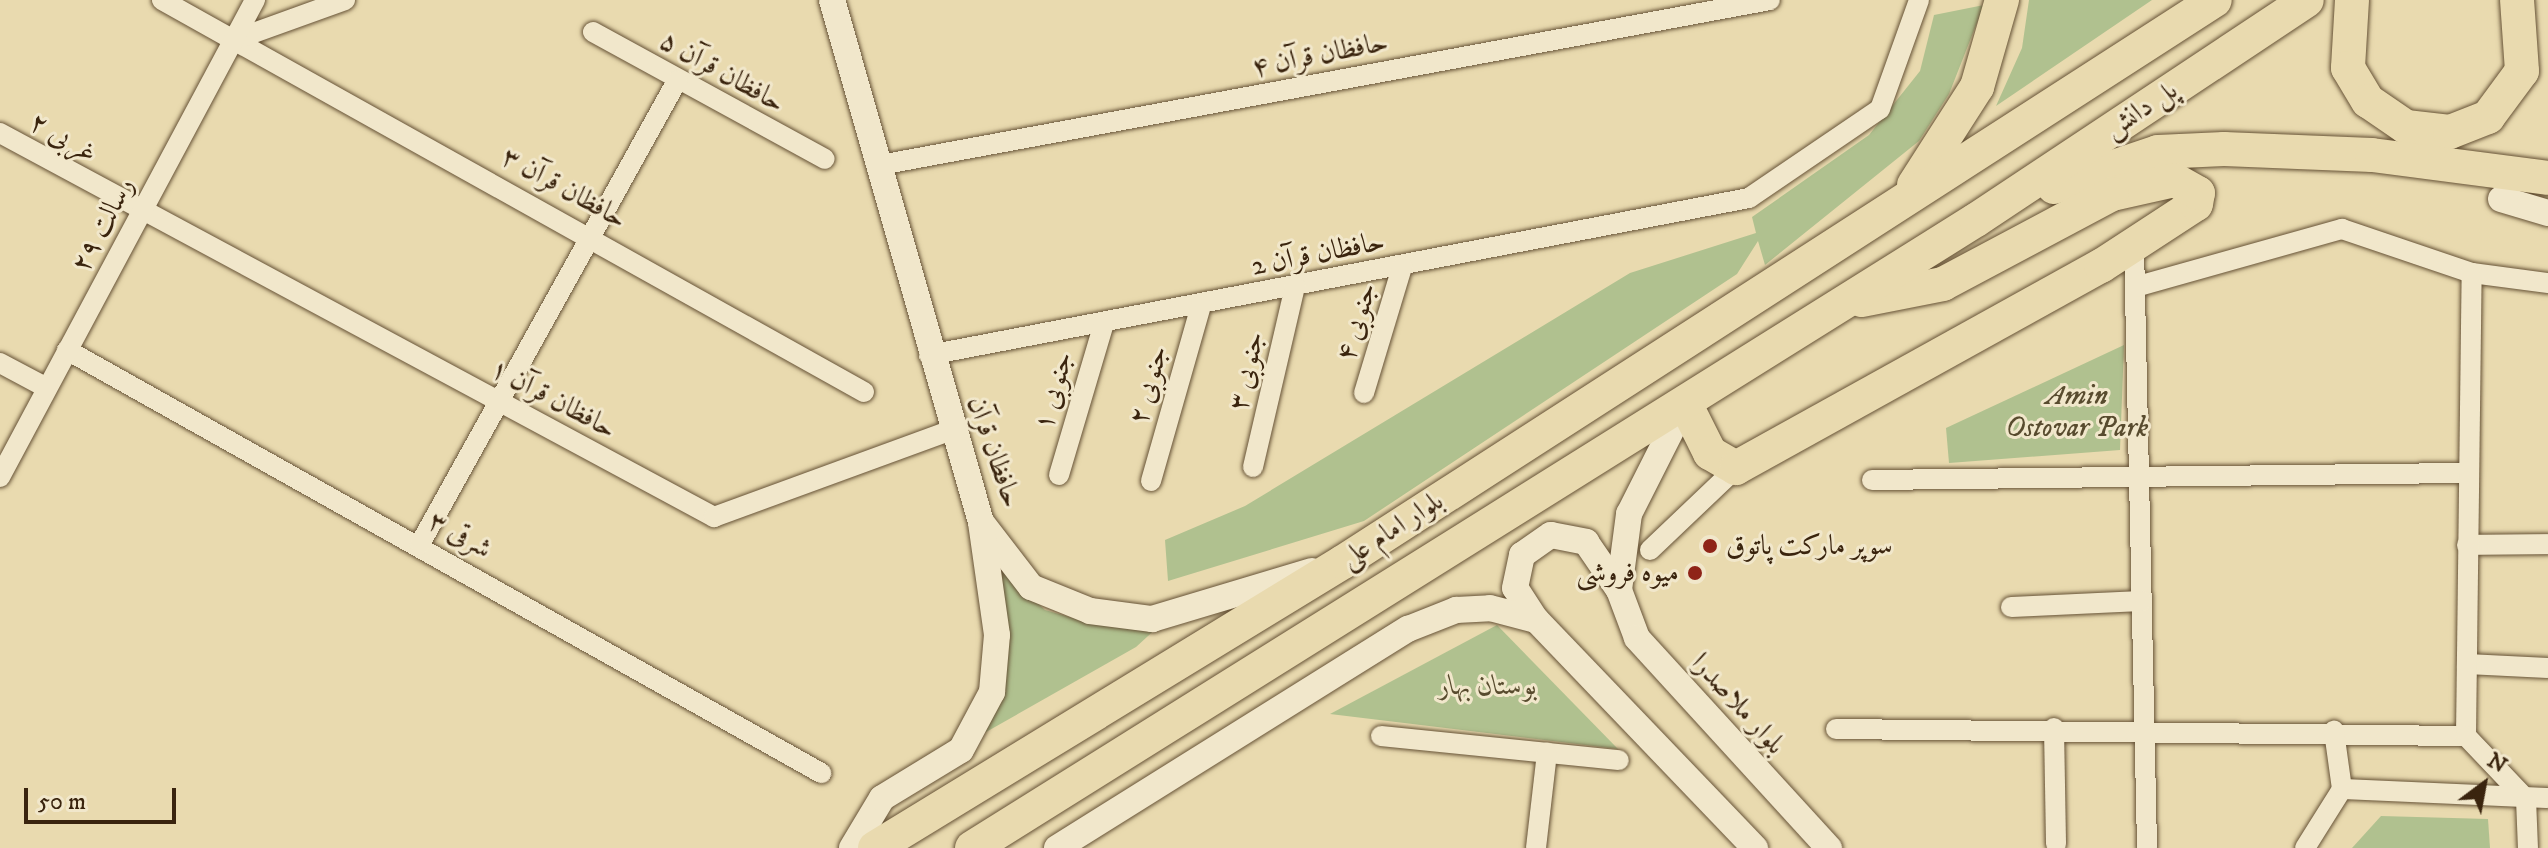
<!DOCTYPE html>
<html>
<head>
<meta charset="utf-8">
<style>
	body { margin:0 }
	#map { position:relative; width:2548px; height:848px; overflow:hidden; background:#e9daaf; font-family:"IM FELL DW Pica",Amiri,serif }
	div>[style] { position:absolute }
	.green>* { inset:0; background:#b0c18f }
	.roads { filter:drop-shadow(0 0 2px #665236) drop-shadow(0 0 2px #665236) }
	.minor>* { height:20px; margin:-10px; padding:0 10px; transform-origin:10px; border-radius:10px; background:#f1e7cb }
	.tertiary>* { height:26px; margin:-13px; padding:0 13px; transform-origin:13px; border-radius:13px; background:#f1e7cb }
	.trunk>* { height:34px; margin:-17px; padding:0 17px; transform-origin:17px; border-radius:17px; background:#e9daaf }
	.dots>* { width:22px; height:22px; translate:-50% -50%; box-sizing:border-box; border:4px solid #f1e7cb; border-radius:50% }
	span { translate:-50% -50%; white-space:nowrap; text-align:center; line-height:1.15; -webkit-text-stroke:6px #f1e7cb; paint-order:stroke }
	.street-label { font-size:28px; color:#3a240e }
	.park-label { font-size:28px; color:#584b2e; font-style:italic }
	.poi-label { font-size:28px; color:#3a240e }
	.left { translate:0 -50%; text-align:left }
	.right { translate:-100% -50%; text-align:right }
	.north { position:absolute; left:2444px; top:744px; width:80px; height:80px; -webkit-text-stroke:6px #f1e7cb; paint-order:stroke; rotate:32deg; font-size:22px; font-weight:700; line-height:32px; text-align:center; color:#3a240e }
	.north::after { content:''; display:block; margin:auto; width:28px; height:36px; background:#3a240e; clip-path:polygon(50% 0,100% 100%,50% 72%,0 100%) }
	.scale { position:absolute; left:24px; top:788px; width:152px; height:36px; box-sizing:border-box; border:4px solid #3a240e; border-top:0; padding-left:10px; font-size:24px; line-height:28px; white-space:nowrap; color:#3a240e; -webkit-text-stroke:6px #f1e7cb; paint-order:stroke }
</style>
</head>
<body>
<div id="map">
	<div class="green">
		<div style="clip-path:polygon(2029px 0,2152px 0,1996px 106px,2022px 48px)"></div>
		<div style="clip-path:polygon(1984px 5px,1949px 94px,1919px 141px,1765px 265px,1758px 241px,1737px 274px,1364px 521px,1168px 581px,1165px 540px,1245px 506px,1630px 273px,1756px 233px,1752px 217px,1869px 135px,1920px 71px,1934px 15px)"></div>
		<div style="clip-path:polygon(2124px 345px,2120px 450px,1949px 463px,1946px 428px)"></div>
		<div style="clip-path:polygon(995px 562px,1045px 610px,1098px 625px,1159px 626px,1136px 647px,979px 736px)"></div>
		<div style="clip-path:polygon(1497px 625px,1618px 749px,1330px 714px)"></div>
		<div style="clip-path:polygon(2381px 816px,2488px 819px,2490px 848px,2352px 848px)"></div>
	</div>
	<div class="roads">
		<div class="minor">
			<div style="left:162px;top:0;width:804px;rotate:29.18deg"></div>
			<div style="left:593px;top:32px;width:264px;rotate:28.7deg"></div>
			<div style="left:234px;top:40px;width:118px;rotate:-19.8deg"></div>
			<div style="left:0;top:133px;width:811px;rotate:28.27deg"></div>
			<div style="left:714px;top:517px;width:253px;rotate:-20.1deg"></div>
			<div style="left:880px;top:165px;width:905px;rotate:-10.5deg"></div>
			<div style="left:2134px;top:246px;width:602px;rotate:88.76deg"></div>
			<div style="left:2135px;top:287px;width:215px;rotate:-15.7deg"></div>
			<div style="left:2342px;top:229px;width:137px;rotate:18.7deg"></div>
			<div style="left:67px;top:350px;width:865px;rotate:29.29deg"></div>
			<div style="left:929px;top:355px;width:835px;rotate:-10.84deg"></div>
			<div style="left:1749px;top:198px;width:158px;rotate:-34.2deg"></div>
			<div style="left:1880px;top:109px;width:116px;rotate:-70.3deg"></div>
			<div style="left:0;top:363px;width:53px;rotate:28deg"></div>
			<div style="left:1364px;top:393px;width:132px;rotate:-73.2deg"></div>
			<div style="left:1253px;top:467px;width:185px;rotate:-76.9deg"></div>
			<div style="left:1059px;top:475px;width:159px;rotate:-73.5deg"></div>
			<div style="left:0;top:477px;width:541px;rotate:-61.87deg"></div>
			<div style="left:1872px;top:480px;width:593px;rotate:-0.68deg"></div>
			<div style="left:1151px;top:481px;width:183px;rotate:-74.1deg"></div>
			<div style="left:420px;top:544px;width:530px;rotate:-60.97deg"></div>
			<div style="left:2467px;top:545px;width:81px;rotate:-0.7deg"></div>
			<div style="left:1650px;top:550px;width:119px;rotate:-43.6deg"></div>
			<div style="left:2011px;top:607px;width:131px;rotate:-2.6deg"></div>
			<div style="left:2467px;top:664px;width:81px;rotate:2.8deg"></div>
			<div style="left:2054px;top:728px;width:116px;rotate:89deg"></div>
			<div style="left:1836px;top:729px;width:630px;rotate:0.64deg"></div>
			<div style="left:2466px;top:736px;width:463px;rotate:-89.3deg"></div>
			<div style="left:2472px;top:273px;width:77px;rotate:7.5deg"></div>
			<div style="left:1381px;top:736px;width:239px;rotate:5.8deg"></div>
			<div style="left:2466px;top:736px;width:87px;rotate:46.4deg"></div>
			<div style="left:2526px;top:799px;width:49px;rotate:87.7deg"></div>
			<div style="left:2342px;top:789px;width:206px;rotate:2.5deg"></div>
			<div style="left:1536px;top:848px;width:96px;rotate:-83.4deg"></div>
			<div style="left:2305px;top:848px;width:70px;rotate:-57.9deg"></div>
			<div style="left:2342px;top:789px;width:59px;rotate:-97.9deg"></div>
		</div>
		<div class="tertiary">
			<div style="left:832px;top:0;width:543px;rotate:74.07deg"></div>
			<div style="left:981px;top:522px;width:82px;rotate:52.4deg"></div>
			<div style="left:1031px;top:587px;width:64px;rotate:22.1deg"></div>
			<div style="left:1090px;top:611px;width:63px;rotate:7.4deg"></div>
			<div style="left:1152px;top:619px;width:167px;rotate:-16.7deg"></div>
			<div style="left:2501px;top:199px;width:49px;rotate:16.6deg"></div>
			<div style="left:1619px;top:590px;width:77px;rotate:-82.5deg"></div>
			<div style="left:1629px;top:514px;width:124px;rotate:-63.2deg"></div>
			<div style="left:852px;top:848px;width:58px;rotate:-59deg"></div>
			<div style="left:882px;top:798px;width:92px;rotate:-31.3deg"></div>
			<div style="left:961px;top:750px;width:66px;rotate:-61.9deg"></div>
			<div style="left:992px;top:692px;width:57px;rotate:-85deg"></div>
			<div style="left:997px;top:635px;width:114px;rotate:-98.1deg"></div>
			<div style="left:1057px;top:848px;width:414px;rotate:-32deg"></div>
			<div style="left:1408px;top:629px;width:52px;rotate:-21.6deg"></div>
			<div style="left:1456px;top:610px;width:34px;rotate:-3deg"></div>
			<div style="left:1490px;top:608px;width:48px;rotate:14.6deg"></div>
			<div style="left:1755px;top:848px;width:316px;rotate:-133.8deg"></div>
			<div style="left:1536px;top:620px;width:38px;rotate:-123deg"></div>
			<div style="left:1515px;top:588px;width:34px;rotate:-78deg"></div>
			<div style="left:1522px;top:555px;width:35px;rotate:-35deg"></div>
			<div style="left:1551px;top:535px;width:36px;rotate:11deg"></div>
			<div style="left:1586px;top:542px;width:58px;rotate:55.5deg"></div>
			<div style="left:1619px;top:590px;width:51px;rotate:69.4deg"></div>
			<div style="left:1637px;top:638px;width:285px;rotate:47.6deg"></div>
		</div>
		<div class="trunk">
			<div style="left:2352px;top:0;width:68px;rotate:93.4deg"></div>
			<div style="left:2348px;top:68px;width:39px;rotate:59deg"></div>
			<div style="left:2368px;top:101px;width:46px;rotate:34.4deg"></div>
			<div style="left:2406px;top:127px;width:44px;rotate:6.5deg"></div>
			<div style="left:2450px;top:132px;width:41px;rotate:-21.5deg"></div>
			<div style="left:2488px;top:117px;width:57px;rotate:-53.5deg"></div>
			<div style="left:2522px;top:71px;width:71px;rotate:-94deg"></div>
			<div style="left:1914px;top:185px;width:117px;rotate:-57.3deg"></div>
			<div style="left:1977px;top:87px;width:91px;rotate:-74deg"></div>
			<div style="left:2054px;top:187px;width:110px;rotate:-18.6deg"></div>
			<div style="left:2158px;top:152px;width:66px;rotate:-2.6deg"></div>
			<div style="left:2224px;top:149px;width:148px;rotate:2.3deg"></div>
			<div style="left:2372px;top:155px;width:177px;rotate:7.4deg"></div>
			<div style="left:1685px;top:403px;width:56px;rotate:63.4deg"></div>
			<div style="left:1710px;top:453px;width:30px;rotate:30deg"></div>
			<div style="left:1736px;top:468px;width:417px;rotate:-29deg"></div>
			<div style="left:2101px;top:266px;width:113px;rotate:-33.1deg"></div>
			<div style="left:2196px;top:204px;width:11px;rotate:-80deg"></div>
			<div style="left:2198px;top:193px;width:26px;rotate:-151deg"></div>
			<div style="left:2175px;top:180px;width:65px;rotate:167.5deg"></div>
			<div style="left:2112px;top:194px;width:191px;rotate:152deg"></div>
			<div style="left:1943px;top:284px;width:83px;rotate:168.8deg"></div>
			<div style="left:875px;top:848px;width:548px;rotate:-31.43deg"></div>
			<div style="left:1343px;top:562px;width:1037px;rotate:-32.8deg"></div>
			<div style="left:972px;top:848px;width:1184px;rotate:-32.03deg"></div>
			<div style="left:1976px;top:220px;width:397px;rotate:-33.6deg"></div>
		</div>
	</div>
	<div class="dots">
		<div style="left:1710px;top:546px;background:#8f2418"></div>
		<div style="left:1695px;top:573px;background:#8f2418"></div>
	</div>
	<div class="street-label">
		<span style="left:1320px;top:55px;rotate:-11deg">حافظان قرآن ۴</span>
		<span style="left:722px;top:72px;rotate:29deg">حافظان قرآن ۵</span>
		<span style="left:2141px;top:110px;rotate:-34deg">پل دانش</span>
		<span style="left:63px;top:138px;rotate:30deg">۲ غربی</span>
		<span style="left:564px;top:188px;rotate:29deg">حافظان قرآن ۳</span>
		<span style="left:103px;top:225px;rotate:-62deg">رسالت ۲۹</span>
		<span style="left:1318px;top:254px;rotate:-11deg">حافظان قرآن 2</span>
		<span style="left:1357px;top:322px;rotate:-73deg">جنوبی ۴</span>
		<span style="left:1247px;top:371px;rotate:-77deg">جنوبی ۳</span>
		<span style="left:1149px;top:385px;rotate:-74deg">جنوبی ۲</span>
		<span style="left:1054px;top:391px;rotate:-74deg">جنوبی ۱</span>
		<span style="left:553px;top:399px;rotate:28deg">حافظان قرآن ۱</span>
		<span style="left:994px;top:452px;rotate:71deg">حافظان قرآن</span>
		<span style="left:1392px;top:530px;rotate:-33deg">بلوار امام علی</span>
		<span style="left:460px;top:535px;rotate:29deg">۳ شرقی</span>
		<span style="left:1738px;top:704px;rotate:48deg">بلوار ملاصدرا</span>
	</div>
	<div class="park-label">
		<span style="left:2077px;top:412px">Amin<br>Ostovar Park</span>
		<span style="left:1488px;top:686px">بوستان بهار</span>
	</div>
	<div class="poi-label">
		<span class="left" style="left:1726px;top:546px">سوپر مارکت پاتوق</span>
		<span class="right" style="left:1679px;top:573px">میوه فروشی</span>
	</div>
	<div class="north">N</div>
	<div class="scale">50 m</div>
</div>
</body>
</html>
